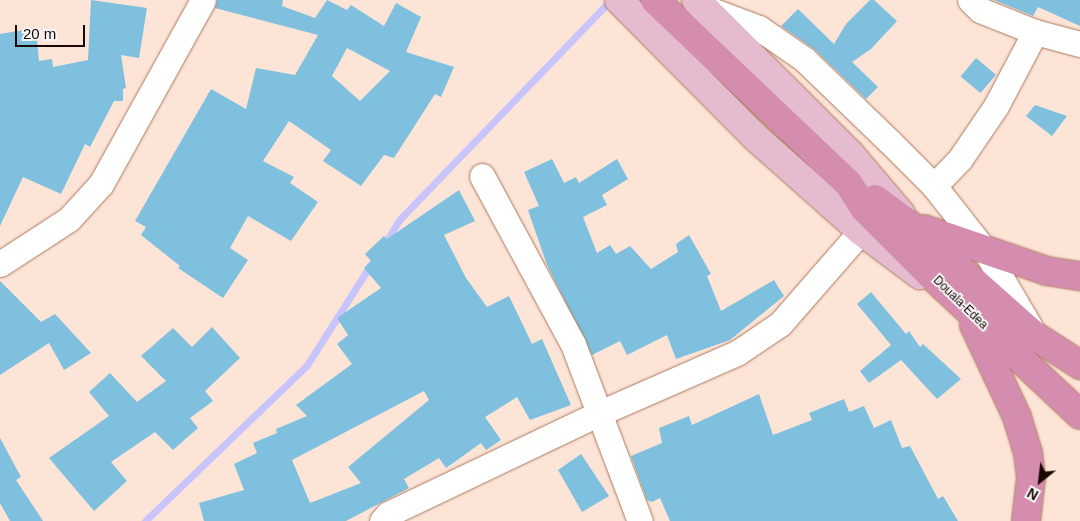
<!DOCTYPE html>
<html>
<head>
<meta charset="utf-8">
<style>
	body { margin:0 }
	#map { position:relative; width:1080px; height:521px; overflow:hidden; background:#fce4d7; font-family:Helvetica,sans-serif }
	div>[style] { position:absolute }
	.stream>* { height:7px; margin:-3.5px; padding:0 3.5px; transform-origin:3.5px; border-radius:3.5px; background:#c9c4fc }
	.building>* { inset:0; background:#7fc0de; transform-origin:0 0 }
	.roads { filter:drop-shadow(0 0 1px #ac775b) drop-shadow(0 0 1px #ac775b) }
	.street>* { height:25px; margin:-12.5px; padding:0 12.5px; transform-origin:12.5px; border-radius:12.5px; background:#fff }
	.primary>* { height:28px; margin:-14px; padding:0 14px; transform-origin:14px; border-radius:14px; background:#e5bbcf }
	.highway>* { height:28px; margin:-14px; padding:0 14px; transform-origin:14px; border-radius:14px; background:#d48daf }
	span { translate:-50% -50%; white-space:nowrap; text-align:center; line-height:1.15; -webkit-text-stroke:4px #f6f6f6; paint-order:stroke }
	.street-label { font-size:12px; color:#1a0701 }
	.north { position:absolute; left:1015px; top:456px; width:50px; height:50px; -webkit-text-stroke:4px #f6f6f6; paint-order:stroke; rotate:209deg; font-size:14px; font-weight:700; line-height:20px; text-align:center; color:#1a0701 }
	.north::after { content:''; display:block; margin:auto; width:18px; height:22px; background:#1a0701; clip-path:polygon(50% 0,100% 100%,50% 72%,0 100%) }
	.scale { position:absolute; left:15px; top:25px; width:70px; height:22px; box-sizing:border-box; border:2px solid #1a0701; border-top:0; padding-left:6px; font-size:15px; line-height:18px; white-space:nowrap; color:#1a0701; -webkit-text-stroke:4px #f6f6f6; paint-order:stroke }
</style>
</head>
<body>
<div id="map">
	<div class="stream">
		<div style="left:383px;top:246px;width:32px;rotate:-58deg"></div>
		<div style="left:400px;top:219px;width:297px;rotate:-46.1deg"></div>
		<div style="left:145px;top:521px;width:225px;rotate:-43.9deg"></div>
		<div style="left:307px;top:365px;width:120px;rotate:-57.6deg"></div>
	</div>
	<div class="building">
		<div style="clip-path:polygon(91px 0,147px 8px,139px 58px,121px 55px,126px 88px,123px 89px,123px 101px,114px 101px,90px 147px,85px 144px,61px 194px,23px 177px,0 226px,0 34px,36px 28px,39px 61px,52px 59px,53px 67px,88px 60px)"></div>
		<div style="clip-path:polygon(evenodd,217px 0,283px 0,282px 6px,315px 18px,327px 0,347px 10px,351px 5px,384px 26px,396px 3px,421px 17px,406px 52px,454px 67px,441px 97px,435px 94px,394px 158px,384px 155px,361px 186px,323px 161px,331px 150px,289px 121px,263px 161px,294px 177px,290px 183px,318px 202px,291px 241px,248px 216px,230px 248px,248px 260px,223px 298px,178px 268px,180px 266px,141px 235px,146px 227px,135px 221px,211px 89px,246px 109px,256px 68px,295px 75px,318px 35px,215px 8px,217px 0,347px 48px,390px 71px,360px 101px,332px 76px,347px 48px)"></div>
		<div style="clip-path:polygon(870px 0,874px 0,897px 21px,871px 49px,852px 62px,878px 87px,866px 99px,814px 49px,781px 26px,798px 9px,834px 44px,846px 24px)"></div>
		<div style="clip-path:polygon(994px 0,1080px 0,1080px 26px,1038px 7px,1033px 16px)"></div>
		<div style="left:976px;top:58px;width:26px;height:24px;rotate:40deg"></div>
		<div style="clip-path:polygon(1035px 105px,1067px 116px,1052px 136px,1026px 116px)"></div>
		<div style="clip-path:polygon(552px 159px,564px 183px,576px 177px,579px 183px,617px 159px,628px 179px,602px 195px,607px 205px,583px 217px,597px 253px,610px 245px,616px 254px,630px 246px,651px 269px,678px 252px,676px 244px,689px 235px,711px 274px,707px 276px,721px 311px,774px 280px,784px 296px,730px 340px,676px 359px,667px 335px,627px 355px,620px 341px,592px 355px,547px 265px,528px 210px,539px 206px,524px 172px)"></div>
		<div style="clip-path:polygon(evenodd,459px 190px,475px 221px,444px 235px,466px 278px,487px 307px,509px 296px,532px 344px,542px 339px,571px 405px,530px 420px,517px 397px,485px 417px,501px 440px,486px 450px,481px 443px,446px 468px,439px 458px,404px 479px,409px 488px,346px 521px,204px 521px,199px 503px,244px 490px,234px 464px,257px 453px,253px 443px,277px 433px,276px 429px,307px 416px,296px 405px,352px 364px,337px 344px,348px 335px,337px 318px,381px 288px,364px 268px,371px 261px,365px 254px,384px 236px,387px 239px,459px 190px,424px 391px,429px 400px,348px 467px,361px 483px,310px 503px,292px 460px,424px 391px)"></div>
		<div style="clip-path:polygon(0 281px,41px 322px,55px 314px,91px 353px,64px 370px,49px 343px,0 375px)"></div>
		<div style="clip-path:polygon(871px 292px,906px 334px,909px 331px,920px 347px,923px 344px,961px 379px,937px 399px,901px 360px,869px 383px,860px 371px,891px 345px,857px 304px)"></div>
		<div style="clip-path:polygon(212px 327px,240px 358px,205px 391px,213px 401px,190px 418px,198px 428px,173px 450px,155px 432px,111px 462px,127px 481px,94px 511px,49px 458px,109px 416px,89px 392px,110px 373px,137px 402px,166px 381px,141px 356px,173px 328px,192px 347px)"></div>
		<div style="clip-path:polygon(759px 394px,773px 435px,812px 420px,809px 413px,844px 399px,849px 412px,864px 406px,874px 428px,891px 420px,902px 448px,910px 446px,938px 499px,943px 496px,958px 521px,670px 521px,660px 498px,652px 502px,647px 500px,631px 456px,662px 443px,659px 428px,689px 416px,692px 425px)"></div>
		<div style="clip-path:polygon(0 438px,21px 477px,16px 480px,43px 521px,10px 521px,0 503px)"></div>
		<div style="clip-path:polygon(581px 454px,609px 496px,582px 512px,558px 470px)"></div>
	</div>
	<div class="roads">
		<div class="street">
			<div style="left:703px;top:7px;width:60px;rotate:20.6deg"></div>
			<div style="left:759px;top:28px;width:55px;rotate:34.6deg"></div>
			<div style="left:804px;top:59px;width:118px;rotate:44deg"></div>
			<div style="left:889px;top:141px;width:64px;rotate:45deg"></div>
			<div style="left:934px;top:186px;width:84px;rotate:51.8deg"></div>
			<div style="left:986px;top:252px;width:87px;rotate:59.6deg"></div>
			<div style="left:1035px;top:32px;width:47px;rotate:14.9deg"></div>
			<div style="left:482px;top:176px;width:191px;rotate:61.6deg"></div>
			<div style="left:573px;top:344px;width:189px;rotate:69.3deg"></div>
			<div style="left:934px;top:186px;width:37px;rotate:-46deg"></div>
			<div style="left:960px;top:159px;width:64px;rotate:-55.8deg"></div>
			<div style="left:996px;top:106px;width:84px;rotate:-62.2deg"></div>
			<div style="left:1035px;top:32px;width:59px;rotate:-158.2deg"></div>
			<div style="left:980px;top:10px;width:14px;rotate:-135deg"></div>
			<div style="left:0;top:264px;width:82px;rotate:-33.1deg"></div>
			<div style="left:69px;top:219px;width:47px;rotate:-47.6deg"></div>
			<div style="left:101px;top:184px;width:210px;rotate:-61deg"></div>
			<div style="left:382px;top:521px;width:9px;rotate:-49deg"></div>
			<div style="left:388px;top:514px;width:235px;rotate:-25.5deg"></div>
			<div style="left:600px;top:413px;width:150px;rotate:-23.7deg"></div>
			<div style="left:737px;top:353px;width:52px;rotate:-34deg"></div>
			<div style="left:780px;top:324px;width:123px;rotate:-48.9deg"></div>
		</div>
		<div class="primary">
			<div style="left:619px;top:0;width:192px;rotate:45.2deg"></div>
			<div style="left:754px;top:136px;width:143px;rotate:41.6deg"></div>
			<div style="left:861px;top:231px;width:74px;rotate:36.7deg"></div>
			<div style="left:696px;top:0;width:219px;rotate:45deg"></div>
			<div style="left:851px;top:155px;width:77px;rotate:49.7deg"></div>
		</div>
		<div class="highway">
			<div style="left:655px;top:0;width:266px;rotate:43.5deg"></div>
			<div style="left:848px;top:183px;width:30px;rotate:57deg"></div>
			<div style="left:864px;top:208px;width:93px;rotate:45deg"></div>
			<div style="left:930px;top:274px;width:206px;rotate:43.2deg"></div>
			<div style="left:875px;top:199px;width:44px;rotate:36.6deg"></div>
			<div style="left:910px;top:225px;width:167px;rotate:41.6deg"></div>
			<div style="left:1035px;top:336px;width:54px;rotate:32.8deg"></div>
			<div style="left:924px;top:229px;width:130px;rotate:18.9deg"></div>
			<div style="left:1047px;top:271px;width:33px;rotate:9deg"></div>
			<div style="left:974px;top:325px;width:102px;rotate:64.9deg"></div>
			<div style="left:1017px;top:417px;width:38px;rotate:73deg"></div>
			<div style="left:1028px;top:453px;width:25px;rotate:83deg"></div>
			<div style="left:1031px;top:478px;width:43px;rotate:96.6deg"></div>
		</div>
	</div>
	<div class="street-label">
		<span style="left:960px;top:303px;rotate:44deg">Douala-Edea</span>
	</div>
	<div class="north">N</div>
	<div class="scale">20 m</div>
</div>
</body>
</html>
